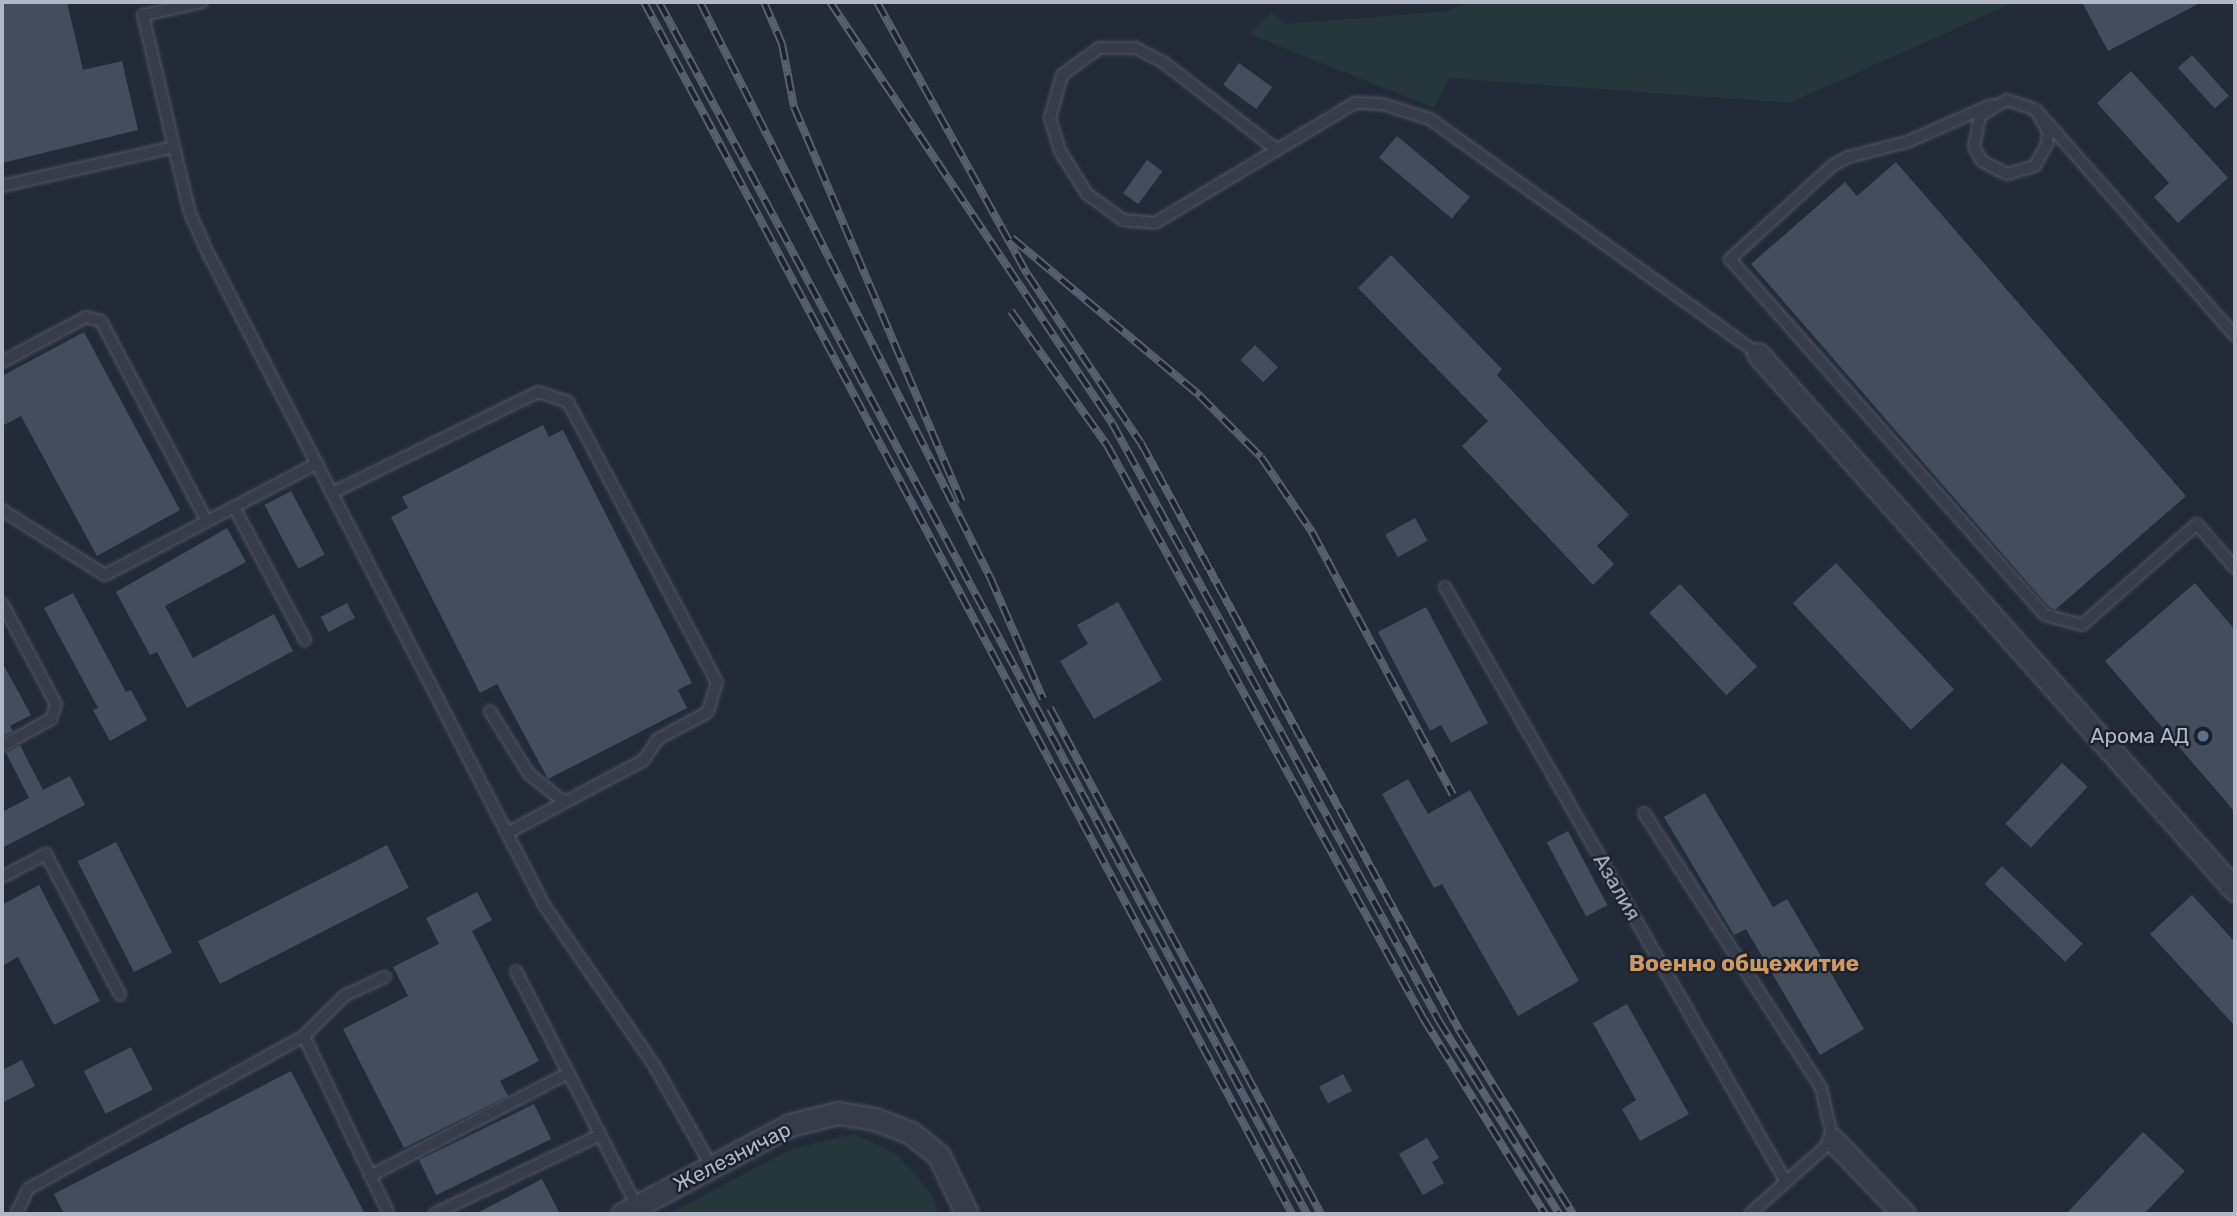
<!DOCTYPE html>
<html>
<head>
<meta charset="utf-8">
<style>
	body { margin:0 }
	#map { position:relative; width:2237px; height:1216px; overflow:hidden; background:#232a38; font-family:Rubik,sans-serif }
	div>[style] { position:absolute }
	.green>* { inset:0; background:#25373a }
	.building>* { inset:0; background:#444d5d; transform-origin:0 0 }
	.roads { filter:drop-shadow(0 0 2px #515763) drop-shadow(0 0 2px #515763) }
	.lane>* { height:10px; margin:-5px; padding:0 5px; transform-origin:5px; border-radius:5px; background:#363c49 }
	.street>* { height:21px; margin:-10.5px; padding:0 10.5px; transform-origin:10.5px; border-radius:10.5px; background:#363c49 }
	.rail>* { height:8px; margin-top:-4px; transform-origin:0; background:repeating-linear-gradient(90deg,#1b212d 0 16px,#586070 0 32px); box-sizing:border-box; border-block:2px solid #586070 }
	.dots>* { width:19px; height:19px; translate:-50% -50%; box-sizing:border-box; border:4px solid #1b212d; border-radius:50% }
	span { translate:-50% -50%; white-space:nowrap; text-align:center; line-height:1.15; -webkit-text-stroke:5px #1b212d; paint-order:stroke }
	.poi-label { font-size:21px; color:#b1b7c5 }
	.right { translate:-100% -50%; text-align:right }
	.street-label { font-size:21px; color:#b1b7c5 }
	.neighbourhood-label { font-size:23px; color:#cd9963; font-weight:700 }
	.frame { position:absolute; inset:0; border:4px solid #b1b7c5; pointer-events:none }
</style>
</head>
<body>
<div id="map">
	<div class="green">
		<div style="clip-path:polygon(1468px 2px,2015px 2px,1790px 103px,1449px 78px,1434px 108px,1249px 34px,1271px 13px,1285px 24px,1448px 11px)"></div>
		<div style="clip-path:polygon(854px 1134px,897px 1154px,933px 1196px,938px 1214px,669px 1214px,791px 1149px)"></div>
	</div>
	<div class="building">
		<div style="clip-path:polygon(2px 2px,67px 2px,83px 70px,122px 61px,138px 130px,2px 163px)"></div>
		<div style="clip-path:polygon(2082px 2px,2202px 2px,2108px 51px)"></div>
		<div style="left:2192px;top:55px;width:55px;height:19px;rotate:48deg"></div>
		<div style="left:1239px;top:63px;width:41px;height:27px;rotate:36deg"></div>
		<div style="clip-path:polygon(2131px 71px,2228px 178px,2178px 223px,2154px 197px,2169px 183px,2097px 103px)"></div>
		<div style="left:1397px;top:136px;width:95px;height:28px;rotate:40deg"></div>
		<div style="left:1147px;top:160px;width:19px;height:41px;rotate:36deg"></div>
		<div style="clip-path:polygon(1896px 162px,2186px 496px,2055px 610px,2048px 606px,1751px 264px,1845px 182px,1857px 196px)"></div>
		<div style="clip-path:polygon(1391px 255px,1502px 369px,1497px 375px,1629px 515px,1597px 546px,1614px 564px,1593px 585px,1462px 446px,1488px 421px,1358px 288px)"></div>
		<div style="clip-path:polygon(84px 332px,180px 510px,97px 556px,21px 416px,2px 426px,2px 376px)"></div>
		<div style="left:1255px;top:345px;width:32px;height:21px;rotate:44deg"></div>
		<div style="clip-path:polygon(543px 425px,549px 437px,563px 430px,692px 683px,678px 690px,687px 708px,548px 779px,497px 684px,480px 693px,391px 517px,408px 508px,402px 497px)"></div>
		<div style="left:291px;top:491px;width:72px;height:30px;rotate:62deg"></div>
		<div style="left:1415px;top:518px;width:26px;height:34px;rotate:61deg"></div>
		<div style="clip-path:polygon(227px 528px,246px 562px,165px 606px,193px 658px,274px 614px,293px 651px,187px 708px,157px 652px,150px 655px,116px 592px)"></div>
		<div style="left:1836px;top:563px;width:173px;height:59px;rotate:47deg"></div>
		<div style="clip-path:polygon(2195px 583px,2235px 630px,2235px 812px,2105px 661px)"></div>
		<div style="left:1680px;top:584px;width:113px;height:42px;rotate:47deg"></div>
		<div style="clip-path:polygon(73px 593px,126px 692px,131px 690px,147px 720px,110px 741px,93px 710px,98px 708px,44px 608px)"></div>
		<div style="clip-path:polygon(1118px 602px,1162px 680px,1094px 719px,1060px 661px,1088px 644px,1077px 625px)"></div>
		<div style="left:347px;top:603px;width:17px;height:30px;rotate:62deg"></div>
		<div style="clip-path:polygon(1426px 607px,1488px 723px,1451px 743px,1441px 725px,1430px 731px,1378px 632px)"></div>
		<div style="clip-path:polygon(2px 662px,31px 715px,10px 726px,13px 731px,2px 737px)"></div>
		<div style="clip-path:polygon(20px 745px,43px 790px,70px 776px,85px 805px,2px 848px,2px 812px,29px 798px,6px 753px)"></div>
		<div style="left:2062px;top:763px;width:35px;height:83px;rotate:43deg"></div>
		<div style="clip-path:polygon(1408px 779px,1428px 814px,1470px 790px,1579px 981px,1518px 1016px,1442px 884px,1434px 888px,1382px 794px)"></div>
		<div style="clip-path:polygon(1705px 793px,1773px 907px,1787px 899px,1864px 1029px,1820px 1055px,1746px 929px,1734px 935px,1664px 817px)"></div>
		<div style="left:1568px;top:831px;width:84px;height:24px;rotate:62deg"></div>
		<div style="left:116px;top:842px;width:124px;height:43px;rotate:63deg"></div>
		<div style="left:387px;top:845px;width:48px;height:212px;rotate:63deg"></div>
		<div style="left:2002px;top:866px;width:112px;height:25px;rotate:44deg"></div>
		<div style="clip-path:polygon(39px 885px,100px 1001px,54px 1025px,18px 957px,2px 966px,2px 905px)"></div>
		<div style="clip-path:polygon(477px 892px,492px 920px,472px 931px,539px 1061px,500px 1081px,508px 1096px,404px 1148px,343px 1029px,408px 996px,393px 967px,439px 944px,426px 918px)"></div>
		<div style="clip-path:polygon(2192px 895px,2235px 942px,2235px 1026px,2150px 934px)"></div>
		<div style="clip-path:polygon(1627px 1004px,1689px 1114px,1640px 1141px,1622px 1109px,1636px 1100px,1593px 1023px)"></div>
		<div style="left:131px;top:1047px;width:48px;height:53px;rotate:63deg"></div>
		<div style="clip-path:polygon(22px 1060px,35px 1086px,2px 1103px,2px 1070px)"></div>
		<div style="clip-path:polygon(291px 1071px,365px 1214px,64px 1214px,54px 1194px)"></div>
		<div style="left:1343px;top:1074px;width:19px;height:27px;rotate:62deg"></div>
		<div style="left:534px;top:1104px;width:39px;height:128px;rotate:64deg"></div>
		<div style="clip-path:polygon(2143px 1132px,2185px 1171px,2144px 1214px,2066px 1214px)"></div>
		<div style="clip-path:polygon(1427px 1138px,1439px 1158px,1432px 1162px,1444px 1183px,1423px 1195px,1399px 1154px)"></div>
		<div style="clip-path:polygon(542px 1179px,560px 1214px,475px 1214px)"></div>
	</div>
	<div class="roads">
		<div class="lane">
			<div style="left:1991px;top:105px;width:92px;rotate:156.2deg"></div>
			<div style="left:1907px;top:142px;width:61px;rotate:165.7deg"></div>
			<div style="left:1848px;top:157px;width:18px;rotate:151deg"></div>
			<div style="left:1832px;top:166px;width:138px;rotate:137.6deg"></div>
			<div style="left:1730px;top:259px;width:475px;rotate:48.5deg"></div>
			<div style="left:2045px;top:615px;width:38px;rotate:15deg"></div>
			<div style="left:2082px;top:625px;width:153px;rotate:-41.3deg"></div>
			<div style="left:2197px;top:524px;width:58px;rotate:49.2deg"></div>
			<div style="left:2036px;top:110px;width:25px;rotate:61deg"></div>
			<div style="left:2048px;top:132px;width:12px;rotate:95deg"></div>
			<div style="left:2047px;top:144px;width:25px;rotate:119deg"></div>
			<div style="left:2035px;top:166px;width:29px;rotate:164deg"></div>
			<div style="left:2007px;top:174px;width:28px;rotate:-153deg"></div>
			<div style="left:1982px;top:161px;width:16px;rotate:-120deg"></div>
			<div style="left:1974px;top:147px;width:32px;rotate:-79deg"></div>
			<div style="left:1980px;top:116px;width:31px;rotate:-31deg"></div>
			<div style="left:2007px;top:100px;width:31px;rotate:19deg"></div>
			<div style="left:2036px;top:110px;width:301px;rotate:48.6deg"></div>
			<div style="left:174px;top:147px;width:68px;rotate:76.4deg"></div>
			<div style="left:190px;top:213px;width:37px;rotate:66deg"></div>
			<div style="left:205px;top:247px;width:740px;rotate:62.74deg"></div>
			<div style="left:544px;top:905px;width:194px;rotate:55.5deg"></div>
			<div style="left:654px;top:1065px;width:117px;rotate:60.4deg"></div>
			<div style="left:1277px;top:150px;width:144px;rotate:-142.3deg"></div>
			<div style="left:1163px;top:62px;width:30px;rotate:-153deg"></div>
			<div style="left:1136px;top:48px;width:37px;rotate:180deg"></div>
			<div style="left:1099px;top:48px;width:46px;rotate:143.9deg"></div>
			<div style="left:1062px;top:75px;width:45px;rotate:105.6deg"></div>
			<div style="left:1050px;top:118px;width:34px;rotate:73deg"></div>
			<div style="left:1060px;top:151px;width:51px;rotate:57.9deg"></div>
			<div style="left:1087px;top:194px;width:44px;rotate:35.8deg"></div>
			<div style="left:1123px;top:220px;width:32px;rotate:5deg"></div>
			<div style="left:1155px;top:223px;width:233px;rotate:-31deg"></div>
			<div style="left:1355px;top:103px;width:27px;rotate:2deg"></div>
			<div style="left:1382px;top:104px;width:50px;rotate:17.4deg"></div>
			<div style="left:1430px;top:119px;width:403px;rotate:35.6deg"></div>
			<div style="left:2px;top:186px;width:176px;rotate:-12.8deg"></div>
			<div style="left:174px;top:147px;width:136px;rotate:-103.2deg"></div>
			<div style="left:143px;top:15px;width:60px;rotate:-12.4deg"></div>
			<div style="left:2px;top:362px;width:95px;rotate:-28.2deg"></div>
			<div style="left:86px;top:317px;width:16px;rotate:15deg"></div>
			<div style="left:101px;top:321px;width:226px;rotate:62.1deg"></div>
			<div style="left:332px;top:493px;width:229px;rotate:-26.1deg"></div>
			<div style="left:538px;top:392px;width:32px;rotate:18deg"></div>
			<div style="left:568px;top:402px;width:317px;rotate:62deg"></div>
			<div style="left:717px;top:682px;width:31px;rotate:107deg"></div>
			<div style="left:708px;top:712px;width:57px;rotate:151.6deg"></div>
			<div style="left:658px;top:739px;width:25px;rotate:124deg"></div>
			<div style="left:644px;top:760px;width:155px;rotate:151.9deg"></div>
			<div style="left:234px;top:507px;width:151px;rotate:61.9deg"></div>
			<div style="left:2px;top:510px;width:122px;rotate:32.3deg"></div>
			<div style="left:105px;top:575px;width:240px;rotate:-27.8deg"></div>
			<div style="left:1445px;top:587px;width:686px;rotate:60.18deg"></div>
			<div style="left:2px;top:603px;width:115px;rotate:61.9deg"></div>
			<div style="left:56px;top:704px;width:16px;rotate:108deg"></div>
			<div style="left:51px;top:719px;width:56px;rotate:151.1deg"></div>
			<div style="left:490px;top:711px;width:74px;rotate:58.2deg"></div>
			<div style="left:529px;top:774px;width:45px;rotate:38.7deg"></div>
			<div style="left:1644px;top:813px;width:327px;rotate:57.2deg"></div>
			<div style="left:1821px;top:1088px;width:53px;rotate:77deg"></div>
			<div style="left:1833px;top:1140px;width:111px;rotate:138.3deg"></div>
			<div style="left:2px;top:877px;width:50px;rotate:-27.6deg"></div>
			<div style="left:46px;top:854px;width:159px;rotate:62.3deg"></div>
			<div style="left:516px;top:971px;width:264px;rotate:62.8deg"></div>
			<div style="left:304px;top:1036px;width:197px;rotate:64.5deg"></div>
			<div style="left:370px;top:1176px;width:224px;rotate:-27.4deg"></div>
			<div style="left:16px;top:1214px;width:28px;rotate:-64deg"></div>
			<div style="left:28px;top:1189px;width:316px;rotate:-29deg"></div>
			<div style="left:304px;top:1036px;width:57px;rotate:-45deg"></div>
			<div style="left:344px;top:996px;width:45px;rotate:-24.9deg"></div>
			<div style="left:434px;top:1214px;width:184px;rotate:-25.4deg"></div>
		</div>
		<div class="street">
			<div style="left:1758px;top:354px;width:718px;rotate:48.33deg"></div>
			<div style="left:1833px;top:1140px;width:103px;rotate:46.2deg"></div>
			<div style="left:622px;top:1214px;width:190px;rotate:-27.9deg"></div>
			<div style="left:790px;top:1125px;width:49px;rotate:-14deg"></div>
			<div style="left:838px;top:1113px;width:37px;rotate:9deg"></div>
			<div style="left:875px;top:1119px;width:39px;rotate:21deg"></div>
			<div style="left:911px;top:1133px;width:36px;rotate:39deg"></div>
			<div style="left:939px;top:1156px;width:64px;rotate:64.2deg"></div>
		</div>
	</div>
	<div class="rail">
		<div style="left:644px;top:2px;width:1374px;rotate:61.87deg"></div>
		<div style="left:659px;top:2px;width:1374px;rotate:61.87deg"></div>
		<div style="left:700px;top:2px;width:644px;rotate:63.24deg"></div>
		<div style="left:990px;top:577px;width:133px;rotate:66.5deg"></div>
		<div style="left:764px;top:2px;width:46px;rotate:66.8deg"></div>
		<div style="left:782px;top:44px;width:64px;rotate:79.2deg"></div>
		<div style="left:794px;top:107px;width:429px;rotate:67deg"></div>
		<div style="left:830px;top:2px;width:507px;rotate:56.18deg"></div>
		<div style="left:1112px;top:423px;width:682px;rotate:61.33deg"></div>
		<div style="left:1439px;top:1021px;width:227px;rotate:58.1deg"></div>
		<div style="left:877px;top:2px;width:312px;rotate:61.1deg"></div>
		<div style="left:1028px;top:275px;width:202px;rotate:56.1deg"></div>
		<div style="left:1141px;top:443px;width:668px;rotate:61.55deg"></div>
		<div style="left:1459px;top:1030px;width:216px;rotate:58.2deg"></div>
		<div style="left:1012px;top:238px;width:246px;rotate:40deg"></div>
		<div style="left:1200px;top:396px;width:86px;rotate:45deg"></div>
		<div style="left:1261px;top:457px;width:91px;rotate:55.8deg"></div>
		<div style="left:1312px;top:532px;width:298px;rotate:61.8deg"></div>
		<div style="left:1011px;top:311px;width:165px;rotate:54.4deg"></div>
		<div style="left:1107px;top:445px;width:654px;rotate:61.12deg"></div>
		<div style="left:1423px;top:1018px;width:231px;rotate:58.1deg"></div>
		<div style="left:1050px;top:708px;width:574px;rotate:61.83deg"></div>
	</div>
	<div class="dots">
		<div style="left:2203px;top:736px;background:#5c6f8a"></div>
	</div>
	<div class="poi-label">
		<span class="right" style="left:2189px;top:736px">Арома АД</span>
	</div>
	<div class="street-label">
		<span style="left:1617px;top:887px;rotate:60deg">Азалия</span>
		<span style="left:732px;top:1157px;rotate:-27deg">Железничар</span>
	</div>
	<div class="neighbourhood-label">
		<span style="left:1744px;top:963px">Военно общежитие</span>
	</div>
	<div class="frame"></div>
</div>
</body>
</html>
